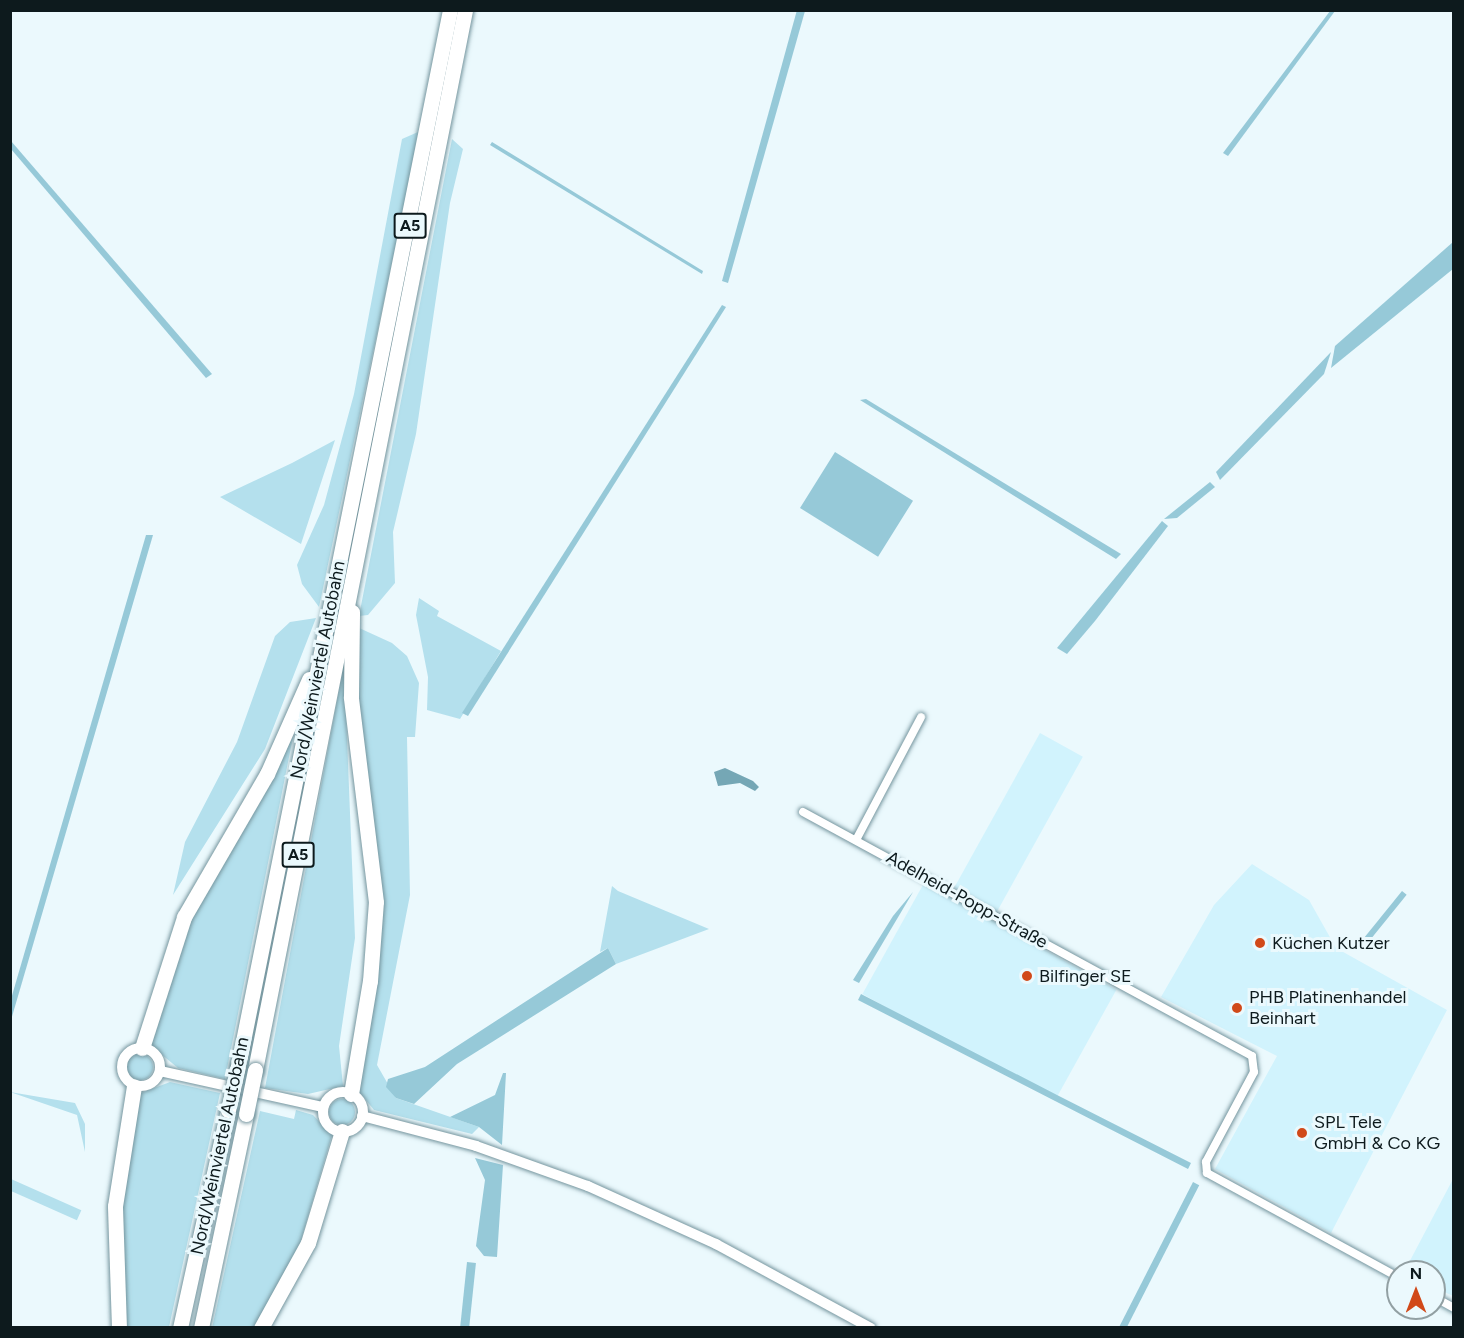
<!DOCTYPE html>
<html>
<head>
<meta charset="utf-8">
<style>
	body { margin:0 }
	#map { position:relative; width:1464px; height:1338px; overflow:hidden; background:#ebf9fd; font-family:Figtree,sans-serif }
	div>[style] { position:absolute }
	.built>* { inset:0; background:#d1f3fd; transform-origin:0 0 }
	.green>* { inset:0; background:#b4e0ed; transform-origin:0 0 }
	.round { border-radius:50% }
	.forest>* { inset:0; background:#96c9d8; transform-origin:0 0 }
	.water>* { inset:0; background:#75a7b5 }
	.roads { filter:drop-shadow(0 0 2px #75959e) drop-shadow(0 0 2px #75959e) }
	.street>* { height:8px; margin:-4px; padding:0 4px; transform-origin:4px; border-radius:4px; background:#fff }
	.secondary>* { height:10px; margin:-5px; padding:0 5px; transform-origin:5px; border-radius:5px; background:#fff }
	.secondary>.ring { margin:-5px; padding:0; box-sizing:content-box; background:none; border:10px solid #fff; border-radius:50% }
	.highway>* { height:15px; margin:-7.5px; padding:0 7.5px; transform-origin:7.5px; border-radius:7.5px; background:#fff }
	.bridges { filter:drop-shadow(0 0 2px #75959e) drop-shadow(0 0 2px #75959e) }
	.highway-bridge>* { height:15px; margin:-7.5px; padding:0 7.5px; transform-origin:7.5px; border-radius:7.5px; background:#fff }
	.dots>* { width:16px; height:16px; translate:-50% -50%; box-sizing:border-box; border:3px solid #ebf9fd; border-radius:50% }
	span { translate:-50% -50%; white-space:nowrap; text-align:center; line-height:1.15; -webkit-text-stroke:6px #ebf9fd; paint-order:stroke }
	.shield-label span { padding:2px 4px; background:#ebf9fd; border:2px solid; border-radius:4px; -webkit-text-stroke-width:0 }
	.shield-label { font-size:16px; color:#0d1a1d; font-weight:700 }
	.street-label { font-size:18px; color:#0d1a1d }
	.poi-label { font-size:18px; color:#0d1a1d }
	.left { translate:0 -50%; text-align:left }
	.frame { position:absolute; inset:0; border:12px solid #0d1a1d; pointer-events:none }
	.north { position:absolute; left:1386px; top:1260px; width:60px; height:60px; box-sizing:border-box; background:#ebf9fd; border:2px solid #92a0a3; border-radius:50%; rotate:0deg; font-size:16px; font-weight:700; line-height:24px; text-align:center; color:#0d1a1d }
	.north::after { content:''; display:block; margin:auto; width:21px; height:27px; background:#d14919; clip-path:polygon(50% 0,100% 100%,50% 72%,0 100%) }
</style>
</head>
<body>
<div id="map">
	<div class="built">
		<div style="left:1040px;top:733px;width:49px;height:177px;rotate:29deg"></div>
		<div style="clip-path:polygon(1252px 864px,1309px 900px,1336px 948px,1447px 1010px,1331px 1233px,1215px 1169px,1277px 1056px,1161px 997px,1214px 905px)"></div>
		<div style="left:924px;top:883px;width:220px;height:127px;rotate:29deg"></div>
		<div style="clip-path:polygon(1453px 1179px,1453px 1296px,1434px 1287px,1434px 1272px,1404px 1272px)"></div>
	</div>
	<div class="green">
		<div style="clip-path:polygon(418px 132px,409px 182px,319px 607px,302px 584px,297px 565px,324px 505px,354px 394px,402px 139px)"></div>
		<div style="clip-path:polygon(452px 139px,463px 149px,450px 203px,416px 434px,393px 532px,395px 583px,368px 615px,359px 616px)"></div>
		<div style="clip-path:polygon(335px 440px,301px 544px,220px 497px,292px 463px)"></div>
		<div style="clip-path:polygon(419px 598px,439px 611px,437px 616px,501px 651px,460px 719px,427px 710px,428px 677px,416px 615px)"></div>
		<div style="clip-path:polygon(316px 618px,265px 749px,173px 895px,185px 842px,237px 742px,275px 636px,290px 622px)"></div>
		<div style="clip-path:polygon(357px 627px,392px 643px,407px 656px,419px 683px,415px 737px,407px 737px,410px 895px,377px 1065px,396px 1098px,479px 1127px,472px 1134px,374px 1110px,357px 1089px,381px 902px,360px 729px)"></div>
		<div style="clip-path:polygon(344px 663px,355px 938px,339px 1046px,343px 1086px,308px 1094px,265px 1088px)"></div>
		<div style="clip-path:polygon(293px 737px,225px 1079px,178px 1068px,150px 1045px,187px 928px)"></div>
		<div style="clip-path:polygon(612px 886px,618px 891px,709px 929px,616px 964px,608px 948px,600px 952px)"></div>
		<div class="round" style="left:127px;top:1054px;width:26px;height:26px"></div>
		<div style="clip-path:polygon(170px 1082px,220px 1093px,169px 1327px,126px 1328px,121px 1220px,127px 1162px,141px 1093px)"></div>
		<div style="clip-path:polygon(10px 1092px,75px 1103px,85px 1124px,85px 1152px,77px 1115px)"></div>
		<div class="round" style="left:329px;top:1099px;width:26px;height:26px"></div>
		<div style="clip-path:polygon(296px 1110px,313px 1115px,332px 1135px,299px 1247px,254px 1327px,212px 1328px,260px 1111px,294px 1119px)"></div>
		<div style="left:11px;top:1179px;width:77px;height:11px;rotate:24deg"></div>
	</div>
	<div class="forest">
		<div style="clip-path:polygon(797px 10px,805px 11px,728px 283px,722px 281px)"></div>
		<div style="clip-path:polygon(1330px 11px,1335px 11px,1228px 156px,1223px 153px)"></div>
		<div style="clip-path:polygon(10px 141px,11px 141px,212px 374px,206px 378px,11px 149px)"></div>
		<div style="clip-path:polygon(492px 142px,703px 271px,702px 274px,490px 145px)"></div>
		<div style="clip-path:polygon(1453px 242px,1453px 269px,1331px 368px,1335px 346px)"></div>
		<div style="clip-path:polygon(722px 305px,726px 307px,468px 716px,462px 713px)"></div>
		<div style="clip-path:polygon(1331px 352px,1324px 374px,1220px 480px,1216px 472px)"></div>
		<div style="clip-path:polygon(866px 399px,1121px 554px,1116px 559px,860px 400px)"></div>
		<div style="left:835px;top:452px;width:92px;height:66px;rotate:32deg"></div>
		<div style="clip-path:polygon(1210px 482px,1215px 487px,1177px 518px,1164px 519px)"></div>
		<div style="clip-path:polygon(1162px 521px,1168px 526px,1095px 621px,1067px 654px,1057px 648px)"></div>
		<div style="clip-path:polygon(146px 535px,153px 535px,11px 1020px,11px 999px)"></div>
		<div style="left:1402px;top:891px;width:6px;height:72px;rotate:39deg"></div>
		<div style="clip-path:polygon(913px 892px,859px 983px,853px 980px,893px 916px)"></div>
		<div style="clip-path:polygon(608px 948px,616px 964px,457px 1064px,414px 1104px,396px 1098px,386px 1087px,388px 1079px,425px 1067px)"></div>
		<div style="clip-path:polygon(861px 994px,1057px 1095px,1191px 1163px,1188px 1169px,858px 1000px)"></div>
		<div style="clip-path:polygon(503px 1073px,506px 1073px,502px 1145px,479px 1127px,450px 1117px,495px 1095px)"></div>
		<div style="clip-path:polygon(475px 1158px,503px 1165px,497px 1257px,484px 1256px,476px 1246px,485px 1180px)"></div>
		<div style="left:1193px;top:1182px;width:7px;height:178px;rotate:27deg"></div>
		<div style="left:467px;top:1262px;width:9px;height:66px;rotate:6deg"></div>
	</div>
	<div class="water">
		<div style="clip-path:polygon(725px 768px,753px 781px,759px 787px,755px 791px,740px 783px,718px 786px,714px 772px)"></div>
	</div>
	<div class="roads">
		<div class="street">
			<div style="left:803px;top:812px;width:511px;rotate:28.52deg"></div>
			<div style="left:1252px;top:1056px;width:16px;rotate:83deg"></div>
			<div style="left:1254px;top:1072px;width:102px;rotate:118.1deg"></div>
			<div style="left:1206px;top:1162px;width:11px;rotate:85deg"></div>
			<div style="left:1207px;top:1173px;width:217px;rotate:28.6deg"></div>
			<div style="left:856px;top:840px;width:139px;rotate:-62.1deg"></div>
			<div style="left:1434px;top:1297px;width:23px;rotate:29deg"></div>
		</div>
		<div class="secondary">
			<div class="ring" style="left:122px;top:1048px;width:28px;height:28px"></div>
			<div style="left:160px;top:1071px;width:167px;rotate:12.5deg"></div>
			<div class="ring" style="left:323px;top:1092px;width:30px;height:30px"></div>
			<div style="left:362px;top:1116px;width:118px;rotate:14.7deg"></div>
			<div style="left:476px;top:1146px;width:119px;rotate:19.7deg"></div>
			<div style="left:588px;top:1186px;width:141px;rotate:24.4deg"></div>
			<div style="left:716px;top:1244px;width:176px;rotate:28.5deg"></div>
		</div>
		<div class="highway">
			<div style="left:142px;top:1048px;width:138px;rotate:-72.2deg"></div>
			<div style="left:184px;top:917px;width:165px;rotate:-59.9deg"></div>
			<div style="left:267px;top:774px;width:104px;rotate:-66.1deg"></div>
			<div style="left:238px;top:1066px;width:1077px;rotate:-78.65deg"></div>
			<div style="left:255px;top:1070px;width:1081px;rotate:-78.79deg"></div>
			<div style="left:351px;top:1094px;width:115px;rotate:-80.5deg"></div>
			<div style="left:370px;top:981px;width:79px;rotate:-85.7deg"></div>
			<div style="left:376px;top:902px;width:207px;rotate:-97deg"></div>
			<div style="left:351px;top:697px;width:85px;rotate:-89.3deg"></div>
			<div style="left:119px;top:1328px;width:122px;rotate:-91.9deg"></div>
			<div style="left:115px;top:1206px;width:121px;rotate:-81deg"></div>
			<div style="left:180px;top:1328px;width:223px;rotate:-77.6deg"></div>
			<div style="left:201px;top:1328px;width:219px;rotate:-78.1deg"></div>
			<div style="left:261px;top:1328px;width:97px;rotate:-61.1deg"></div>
			<div style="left:308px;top:1243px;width:117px;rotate:-73.1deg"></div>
		</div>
	</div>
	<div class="bridges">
		<div class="highway-bridge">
			<div style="left:228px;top:1110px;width:45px;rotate:-77.2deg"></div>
			<div style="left:246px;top:1114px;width:45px;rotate:-78.4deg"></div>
		</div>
	</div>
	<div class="dots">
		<div style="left:1260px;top:943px;background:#d14919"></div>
		<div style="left:1027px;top:976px;background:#d14919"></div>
		<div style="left:1237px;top:1008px;background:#d14919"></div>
		<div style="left:1302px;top:1133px;background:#d14919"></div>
	</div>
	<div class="shield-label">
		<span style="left:410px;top:226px">A5</span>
		<span style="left:298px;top:855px">A5</span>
	</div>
	<div class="street-label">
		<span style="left:318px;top:670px;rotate:-79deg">Nord/Weinviertel Autobahn</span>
		<span style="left:967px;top:900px;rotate:29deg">Adelheid-Popp-Straße</span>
		<span style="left:220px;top:1146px;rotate:-78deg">Nord/Weinviertel Autobahn</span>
	</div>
	<div class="poi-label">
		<span class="left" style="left:1272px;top:943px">Küchen Kutzer</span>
		<span class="left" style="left:1039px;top:976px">Bilfinger SE</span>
		<span class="left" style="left:1249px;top:1008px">PHB Platinenhandel<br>Beinhart</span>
		<span class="left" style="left:1314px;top:1133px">SPL Tele<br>GmbH &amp; Co KG</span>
	</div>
	<div class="frame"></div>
	<div class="north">N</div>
</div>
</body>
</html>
